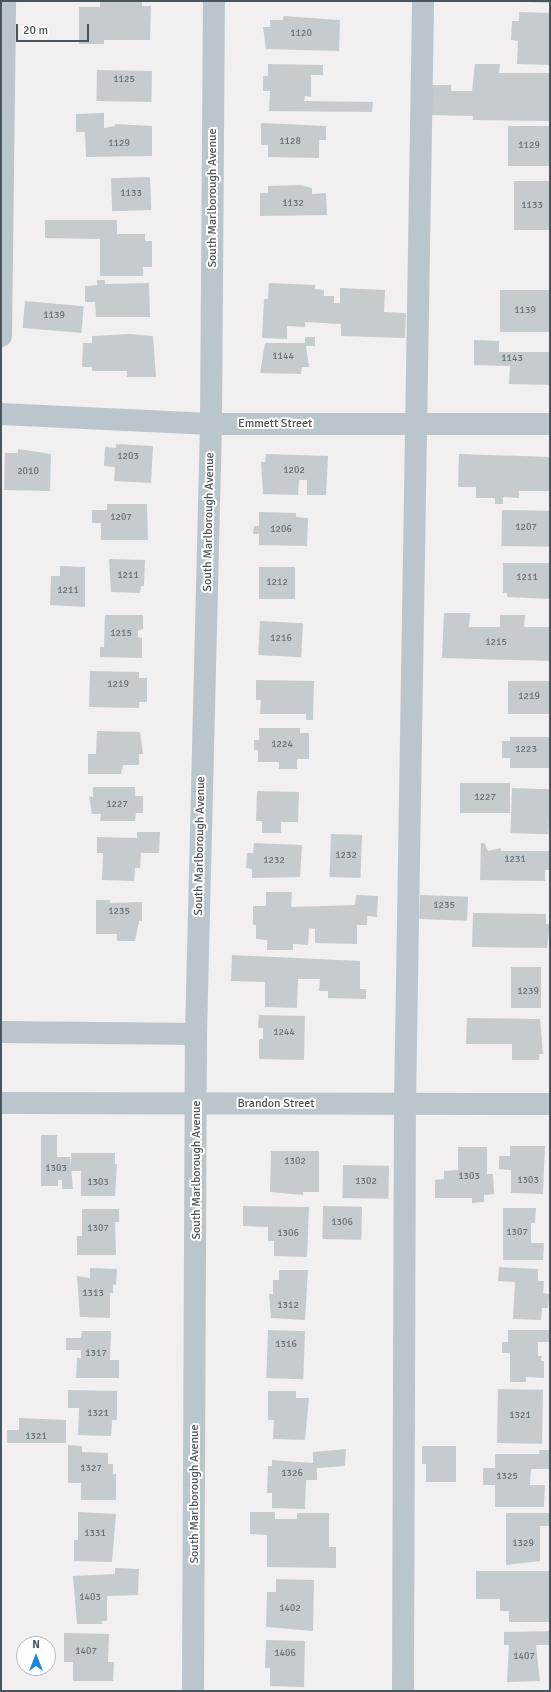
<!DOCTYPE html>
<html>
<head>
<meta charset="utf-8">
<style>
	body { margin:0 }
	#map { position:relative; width:551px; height:1692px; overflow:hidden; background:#f2eff0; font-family:Signika,sans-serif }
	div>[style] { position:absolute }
	.building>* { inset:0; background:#c6cbcf; transform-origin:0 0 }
	.minor>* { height:22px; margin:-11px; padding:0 11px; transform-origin:11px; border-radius:11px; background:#bbc5cc }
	span { translate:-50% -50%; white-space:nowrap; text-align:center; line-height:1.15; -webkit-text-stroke:4px #fff; paint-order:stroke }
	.number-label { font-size:10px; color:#68727a }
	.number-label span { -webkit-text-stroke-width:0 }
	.street-label { font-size:12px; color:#48555d }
	.frame { position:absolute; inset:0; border:2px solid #48555d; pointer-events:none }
	.north { position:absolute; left:16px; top:1636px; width:40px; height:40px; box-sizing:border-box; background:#fff; border:1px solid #b6bbbe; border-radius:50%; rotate:0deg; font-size:11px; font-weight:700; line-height:16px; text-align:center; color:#48555d }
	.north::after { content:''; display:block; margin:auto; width:14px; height:18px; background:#1c85df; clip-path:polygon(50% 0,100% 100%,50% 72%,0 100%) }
	.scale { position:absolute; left:16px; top:24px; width:73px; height:18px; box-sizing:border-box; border:2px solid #48555d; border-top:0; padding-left:5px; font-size:12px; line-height:14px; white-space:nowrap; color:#48555d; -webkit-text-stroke:3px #fff; paint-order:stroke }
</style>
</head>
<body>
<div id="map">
	<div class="building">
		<div style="clip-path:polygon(100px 1px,142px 1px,142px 6px,151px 6px,150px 40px,104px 40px,104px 44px,79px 44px,79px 7px,100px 7px)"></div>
		<div style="clip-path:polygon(527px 1px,550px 1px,550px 3px,527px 2px)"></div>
		<div style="clip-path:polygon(519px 12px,550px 13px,550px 65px,517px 64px,518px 41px,511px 40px,512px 21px,519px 21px)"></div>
		<div style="clip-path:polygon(283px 16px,340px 20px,339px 51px,266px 49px,263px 27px,270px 27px,270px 20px,283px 20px)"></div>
		<div style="clip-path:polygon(268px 64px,323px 65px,323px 75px,311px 75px,311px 97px,305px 96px,304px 101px,373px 102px,372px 112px,269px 111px,270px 91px,263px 91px,263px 76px,268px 76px)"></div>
		<div style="clip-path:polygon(475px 64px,500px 64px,499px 73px,550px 73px,550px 121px,473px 120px,473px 116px,430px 115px,430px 85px,451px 85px,451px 91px,472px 91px)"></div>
		<div style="left:97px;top:70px;width:55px;height:31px;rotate:1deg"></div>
		<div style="clip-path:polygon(104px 113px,104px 128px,115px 126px,115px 124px,152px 126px,152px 156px,86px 157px,85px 132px,76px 132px,76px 114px)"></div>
		<div style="clip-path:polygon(261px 123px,326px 126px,326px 140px,319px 140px,319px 158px,268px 157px,268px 145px,261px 145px)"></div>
		<div style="left:508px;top:126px;width:42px;height:40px"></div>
		<div style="left:150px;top:177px;width:33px;height:39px;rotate:88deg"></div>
		<div style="left:550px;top:181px;width:49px;height:36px;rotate:90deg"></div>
		<div style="clip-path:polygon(301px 185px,312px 188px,312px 194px,326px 193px,327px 215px,260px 216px,260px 193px,268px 193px,268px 186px)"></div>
		<div style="clip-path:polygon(45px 220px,117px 220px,117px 234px,145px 234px,145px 241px,152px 241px,152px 267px,143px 267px,143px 276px,100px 276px,100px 239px,45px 238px)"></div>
		<div style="clip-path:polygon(97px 280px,105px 280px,105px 284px,149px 283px,150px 317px,96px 317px,95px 302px,85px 302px,85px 286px,97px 285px)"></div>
		<div style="clip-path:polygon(269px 283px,315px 285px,315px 289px,324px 290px,324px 296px,334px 296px,334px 303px,340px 303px,340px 288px,385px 290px,384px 312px,406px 313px,405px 338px,341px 336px,341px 324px,305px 322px,305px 327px,287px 326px,287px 339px,262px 338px,264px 299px,268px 299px)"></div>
		<div style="left:500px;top:290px;width:50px;height:42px"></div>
		<div style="left:25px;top:301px;width:59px;height:27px;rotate:5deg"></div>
		<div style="clip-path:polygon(130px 334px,153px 336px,156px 377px,127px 377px,127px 371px,92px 371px,92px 367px,82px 367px,83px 343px,92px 343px,92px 336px)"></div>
		<div style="clip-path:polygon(305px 337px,315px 337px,315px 346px,306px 346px,309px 367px,302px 367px,301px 374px,260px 373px,265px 343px,305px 343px)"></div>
		<div style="clip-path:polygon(474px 340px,499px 341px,499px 352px,550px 352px,550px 385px,509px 384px,510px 366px,474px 365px)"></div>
		<div style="clip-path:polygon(116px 444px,153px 446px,151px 483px,114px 481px,115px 467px,104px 466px,105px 447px,116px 448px)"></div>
		<div style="clip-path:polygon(18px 449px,51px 454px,50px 491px,4px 490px,5px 453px,18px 453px)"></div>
		<div style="clip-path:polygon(266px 454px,328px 456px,326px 495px,307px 495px,307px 480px,299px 480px,298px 495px,263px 494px,261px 462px,265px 462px)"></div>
		<div style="clip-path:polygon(459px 454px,550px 457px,550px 491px,519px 491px,519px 498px,503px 497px,503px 504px,495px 504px,495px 498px,476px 498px,476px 487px,458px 487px)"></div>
		<div style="clip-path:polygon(107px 504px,147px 504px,148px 540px,101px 540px,101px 523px,92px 523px,92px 510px,107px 510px)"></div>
		<div style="left:502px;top:510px;width:48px;height:36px;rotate:1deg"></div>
		<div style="clip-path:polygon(259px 512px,296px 513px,296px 517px,308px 518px,307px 546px,259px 545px,259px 534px,253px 534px,254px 526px,259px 526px)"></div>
		<div style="clip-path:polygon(109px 559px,145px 560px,144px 586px,141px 586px,140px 593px,111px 592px)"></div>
		<div style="clip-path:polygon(503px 563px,550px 563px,550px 599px,507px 597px,507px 593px,503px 593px)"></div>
		<div style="clip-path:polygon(60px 566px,85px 567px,85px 607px,50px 605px,51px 576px,60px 576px)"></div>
		<div style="left:259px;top:567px;width:36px;height:32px"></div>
		<div style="clip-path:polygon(444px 613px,470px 613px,469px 627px,500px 627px,500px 615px,525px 615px,524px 627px,550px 627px,550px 661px,442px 658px)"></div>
		<div style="clip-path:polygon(105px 615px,143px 615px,143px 629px,138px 631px,138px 637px,142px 638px,142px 658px,100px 657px,100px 647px,104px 647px)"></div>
		<div style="left:260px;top:621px;width:43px;height:34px;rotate:3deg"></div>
		<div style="clip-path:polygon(90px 671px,139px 672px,139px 678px,147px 678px,147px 702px,139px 702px,139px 708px,89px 707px)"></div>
		<div style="clip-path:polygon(256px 680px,314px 681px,313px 720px,306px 720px,306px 714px,260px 714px,261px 700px,256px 700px)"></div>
		<div style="left:508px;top:681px;width:42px;height:33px"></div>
		<div style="clip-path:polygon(259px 728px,300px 728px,300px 733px,309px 733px,309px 759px,297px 759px,297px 769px,279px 769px,279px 762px,258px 762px,258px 750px,254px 750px,254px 740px,259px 740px)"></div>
		<div style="clip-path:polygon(97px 731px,140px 732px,143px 754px,139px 754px,139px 765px,123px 765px,121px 774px,88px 774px,88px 754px,96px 754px)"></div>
		<div style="clip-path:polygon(510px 737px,550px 737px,550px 768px,510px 768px,510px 758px,502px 758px,502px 741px,510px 741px)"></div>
		<div style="left:460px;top:783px;width:50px;height:30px"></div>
		<div style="clip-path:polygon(93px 787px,135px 787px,135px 796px,143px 796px,143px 813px,136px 813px,135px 821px,100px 821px,101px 814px,92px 814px,89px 796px,93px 797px)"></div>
		<div style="left:512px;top:788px;width:38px;height:45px;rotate:2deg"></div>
		<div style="clip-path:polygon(257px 791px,299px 792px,298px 822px,281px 822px,281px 833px,262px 833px,262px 821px,256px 821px)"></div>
		<div style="clip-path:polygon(137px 832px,160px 832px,159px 853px,141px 853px,140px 868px,135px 868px,134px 881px,102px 880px,103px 853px,97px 853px,97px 837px,137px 838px)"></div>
		<div style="left:331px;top:834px;width:31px;height:43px;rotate:2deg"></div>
		<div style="clip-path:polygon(254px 843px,302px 845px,300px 877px,252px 878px,252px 869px,246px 868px,247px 853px,253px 853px)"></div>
		<div style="clip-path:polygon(481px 843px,484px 843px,488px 851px,501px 848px,501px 851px,550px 851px,550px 870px,545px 870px,545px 881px,480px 880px)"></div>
		<div style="clip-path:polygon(266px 892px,292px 892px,291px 907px,355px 905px,356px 895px,378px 896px,377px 917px,367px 916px,367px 925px,357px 925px,357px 944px,315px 943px,315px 929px,309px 928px,308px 945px,293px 944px,293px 950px,267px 950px,267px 940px,256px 939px,256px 925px,253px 925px,253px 906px,266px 906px)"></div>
		<div style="left:420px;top:895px;width:48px;height:24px;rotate:2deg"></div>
		<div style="clip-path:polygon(96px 900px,110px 900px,110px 903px,142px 902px,142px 921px,139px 921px,135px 941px,117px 941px,117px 934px,96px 934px)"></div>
		<div style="clip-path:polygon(473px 913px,546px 914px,546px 924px,550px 924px,547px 948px,472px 947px)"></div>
		<div style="clip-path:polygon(232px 955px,360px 961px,360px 989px,366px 989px,366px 999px,328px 998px,328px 991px,319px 991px,320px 979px,298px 979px,297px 1008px,265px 1007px,265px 982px,231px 981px)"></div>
		<div style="left:511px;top:967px;width:30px;height:41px"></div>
		<div style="clip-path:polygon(259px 1015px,305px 1016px,304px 1060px,259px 1059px,259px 1039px,263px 1039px,263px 1028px,258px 1028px)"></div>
		<div style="clip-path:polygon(467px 1018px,540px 1019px,543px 1054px,539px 1054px,539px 1060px,512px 1060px,512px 1044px,466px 1044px)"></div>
		<div style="clip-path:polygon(41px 1135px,57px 1135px,57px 1157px,70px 1157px,73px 1189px,62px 1189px,62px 1180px,58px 1180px,58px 1186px,41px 1186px)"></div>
		<div style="clip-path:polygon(510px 1146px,545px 1146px,543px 1194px,511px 1193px,511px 1170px,499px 1169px,499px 1156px,510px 1156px)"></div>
		<div style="clip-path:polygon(458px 1147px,487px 1147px,487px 1174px,493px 1174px,494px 1194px,484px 1195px,484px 1202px,472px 1203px,472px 1198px,435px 1198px,435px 1180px,444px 1179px,444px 1171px,458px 1170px)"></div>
		<div style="clip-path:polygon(271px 1151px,319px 1151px,319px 1192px,303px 1192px,303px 1195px,270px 1192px)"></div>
		<div style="clip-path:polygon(71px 1153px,115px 1153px,115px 1164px,117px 1164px,115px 1196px,81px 1196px,81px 1171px,71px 1171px)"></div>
		<div style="left:343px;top:1165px;width:46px;height:33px;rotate:1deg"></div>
		<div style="clip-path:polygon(243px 1206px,309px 1207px,307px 1257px,274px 1256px,274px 1241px,268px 1241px,268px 1227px,243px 1226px)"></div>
		<div style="left:323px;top:1206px;width:39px;height:33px;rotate:1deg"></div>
		<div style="clip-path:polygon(503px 1208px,536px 1208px,535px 1223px,531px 1223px,531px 1243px,544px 1243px,543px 1260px,503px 1260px)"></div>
		<div style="clip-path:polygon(82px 1209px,119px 1209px,119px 1222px,115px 1222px,116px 1255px,77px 1255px,77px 1236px,82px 1236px)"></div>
		<div style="clip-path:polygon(499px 1267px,538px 1269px,538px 1281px,544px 1281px,543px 1293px,549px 1294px,548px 1308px,542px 1308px,541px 1320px,513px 1319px,515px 1282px,498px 1281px)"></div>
		<div style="clip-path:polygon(90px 1268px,117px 1269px,116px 1285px,113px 1284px,113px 1293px,110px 1293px,110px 1318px,80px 1317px,77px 1276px,90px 1278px)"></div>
		<div style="clip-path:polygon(279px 1270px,308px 1270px,305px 1320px,271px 1318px,269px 1294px,273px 1294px,273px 1280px,279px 1280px)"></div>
		<div style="left:268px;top:1330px;width:37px;height:48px;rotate:2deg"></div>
		<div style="clip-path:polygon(508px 1330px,550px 1330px,550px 1342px,538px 1342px,538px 1356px,542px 1356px,541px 1361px,544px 1361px,544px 1378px,526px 1377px,526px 1382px,510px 1382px,510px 1353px,502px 1353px,502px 1342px,508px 1342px)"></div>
		<div style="clip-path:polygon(82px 1331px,111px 1331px,110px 1360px,119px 1360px,119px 1378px,76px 1378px,77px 1358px,81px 1358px,81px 1350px,66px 1350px,66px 1338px,81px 1338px)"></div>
		<div style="left:498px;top:1389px;width:45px;height:54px;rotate:1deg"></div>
		<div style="clip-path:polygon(68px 1390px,117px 1391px,117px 1420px,112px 1420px,111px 1436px,78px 1435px,79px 1408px,68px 1408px)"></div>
		<div style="clip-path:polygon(268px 1391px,296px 1391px,296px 1398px,309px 1398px,305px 1440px,273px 1439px,274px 1420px,268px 1420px)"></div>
		<div style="clip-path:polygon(19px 1418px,66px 1420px,66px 1443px,7px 1443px,7px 1430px,19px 1430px)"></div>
		<div style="clip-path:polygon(68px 1445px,82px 1446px,82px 1452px,108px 1453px,108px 1464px,113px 1464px,113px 1474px,116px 1474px,116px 1500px,81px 1500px,81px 1483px,68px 1483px)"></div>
		<div style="clip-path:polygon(422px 1446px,456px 1446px,456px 1482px,426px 1482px,426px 1464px,422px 1464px)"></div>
		<div style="clip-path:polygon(346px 1449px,345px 1466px,317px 1468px,317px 1480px,306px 1480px,305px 1509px,272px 1508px,272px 1493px,267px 1493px,268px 1466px,272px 1466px,272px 1460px,313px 1463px,313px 1452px)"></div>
		<div style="clip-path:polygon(539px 1450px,550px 1450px,550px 1469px,531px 1469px,530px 1485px,545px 1485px,544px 1507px,495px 1507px,495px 1485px,483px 1485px,483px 1468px,495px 1468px,495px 1454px,539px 1454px)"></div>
		<div style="clip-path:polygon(78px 1512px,116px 1514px,112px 1562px,74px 1561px,74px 1540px,78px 1540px)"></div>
		<div style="clip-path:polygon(250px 1512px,275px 1512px,275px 1519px,297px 1519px,297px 1513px,329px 1513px,329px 1547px,336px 1547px,336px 1568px,267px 1567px,267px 1535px,250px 1534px)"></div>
		<div style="clip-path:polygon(506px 1513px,550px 1513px,550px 1526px,540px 1526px,540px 1561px,506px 1565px)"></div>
		<div style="clip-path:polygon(115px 1568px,139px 1569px,138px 1595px,107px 1596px,107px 1621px,102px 1621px,102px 1624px,77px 1624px,73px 1576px,115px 1574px)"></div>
		<div style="clip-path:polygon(476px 1571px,550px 1571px,550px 1622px,509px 1622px,509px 1611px,500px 1611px,500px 1599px,476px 1599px)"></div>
		<div style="clip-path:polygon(276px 1579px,314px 1580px,313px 1631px,266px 1627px,267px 1592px,276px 1592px)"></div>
		<div style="clip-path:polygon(550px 1631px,550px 1645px,536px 1645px,540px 1681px,507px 1682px,509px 1645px,504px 1645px,504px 1632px)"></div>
		<div style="clip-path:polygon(64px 1633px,109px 1634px,108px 1662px,114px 1662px,113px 1681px,73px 1681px,73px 1662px,64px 1662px)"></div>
		<div style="clip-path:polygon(266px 1640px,305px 1641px,304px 1687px,270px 1686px,270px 1668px,265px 1668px)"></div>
	</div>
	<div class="minor">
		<div style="left:1px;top:336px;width:335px;rotate:-89.3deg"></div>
		<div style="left:1px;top:414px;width:210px;rotate:2.7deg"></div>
		<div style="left:211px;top:424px;width:339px"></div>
		<div style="left:1px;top:1032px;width:195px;rotate:0.6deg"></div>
		<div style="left:1px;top:1103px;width:549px;rotate:0.1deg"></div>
		<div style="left:193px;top:1691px;width:657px;rotate:-89.74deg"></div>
		<div style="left:196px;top:1034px;width:610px;rotate:-88.59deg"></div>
		<div style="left:211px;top:424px;width:423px;rotate:-89.6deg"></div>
		<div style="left:403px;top:1691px;width:588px;rotate:-89.81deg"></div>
		<div style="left:405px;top:1103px;width:1102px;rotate:-89.06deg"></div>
	</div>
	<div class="number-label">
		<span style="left:301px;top:34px">1120</span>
		<span style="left:124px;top:80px">1125</span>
		<span style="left:290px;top:142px">1128</span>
		<span style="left:119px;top:144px">1129</span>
		<span style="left:529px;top:146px">1129</span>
		<span style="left:131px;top:194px">1133</span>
		<span style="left:293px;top:204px">1132</span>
		<span style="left:532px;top:206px">1133</span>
		<span style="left:525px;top:311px">1139</span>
		<span style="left:54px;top:316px">1139</span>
		<span style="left:283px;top:357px">1144</span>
		<span style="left:512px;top:359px">1143</span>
		<span style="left:128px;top:457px">1203</span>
		<span style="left:294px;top:471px">1202</span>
		<span style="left:28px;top:472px">2010</span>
		<span style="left:121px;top:518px">1207</span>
		<span style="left:526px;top:528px">1207</span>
		<span style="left:281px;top:530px">1206</span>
		<span style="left:128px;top:576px">1211</span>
		<span style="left:527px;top:578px">1211</span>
		<span style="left:277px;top:583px">1212</span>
		<span style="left:68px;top:591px">1211</span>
		<span style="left:121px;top:634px">1215</span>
		<span style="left:281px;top:639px">1216</span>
		<span style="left:496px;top:643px">1215</span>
		<span style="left:118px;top:685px">1219</span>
		<span style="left:529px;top:697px">1219</span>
		<span style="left:282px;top:745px">1224</span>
		<span style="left:526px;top:750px">1223</span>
		<span style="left:485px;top:798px">1227</span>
		<span style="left:117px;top:805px">1227</span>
		<span style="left:346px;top:856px">1232</span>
		<span style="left:515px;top:860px">1231</span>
		<span style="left:274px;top:861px">1232</span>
		<span style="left:444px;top:906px">1235</span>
		<span style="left:119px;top:912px">1235</span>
		<span style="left:528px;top:992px">1239</span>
		<span style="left:284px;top:1033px">1244</span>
		<span style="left:295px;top:1162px">1302</span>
		<span style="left:56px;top:1169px">1303</span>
		<span style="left:469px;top:1177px">1303</span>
		<span style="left:528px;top:1181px">1303</span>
		<span style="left:366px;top:1182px">1302</span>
		<span style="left:98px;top:1183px">1303</span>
		<span style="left:342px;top:1223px">1306</span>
		<span style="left:98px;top:1229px">1307</span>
		<span style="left:517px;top:1233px">1307</span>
		<span style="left:288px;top:1234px">1306</span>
		<span style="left:93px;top:1294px">1313</span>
		<span style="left:288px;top:1306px">1312</span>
		<span style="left:286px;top:1345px">1316</span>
		<span style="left:96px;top:1354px">1317</span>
		<span style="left:98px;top:1414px">1321</span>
		<span style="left:520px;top:1416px">1321</span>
		<span style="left:36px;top:1437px">1321</span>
		<span style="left:91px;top:1469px">1327</span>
		<span style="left:292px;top:1474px">1326</span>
		<span style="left:507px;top:1477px">1325</span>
		<span style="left:95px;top:1534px">1331</span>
		<span style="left:523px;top:1544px">1329</span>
		<span style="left:90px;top:1598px">1403</span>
		<span style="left:290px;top:1609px">1402</span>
		<span style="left:86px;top:1652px">1407</span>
		<span style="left:285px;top:1654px">1406</span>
		<span style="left:524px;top:1657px">1407</span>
	</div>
	<div class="street-label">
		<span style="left:213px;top:198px;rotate:-90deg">South Marlborough Avenue</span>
		<span style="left:275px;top:424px">Emmett Street</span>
		<span style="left:209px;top:522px;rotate:-89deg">South Marlborough Avenue</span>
		<span style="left:200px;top:846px;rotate:-89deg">South Marlborough Avenue</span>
		<span style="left:276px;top:1104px">Brandon Street</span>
		<span style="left:197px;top:1170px;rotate:-90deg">South Marlborough Avenue</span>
		<span style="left:195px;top:1494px;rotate:-90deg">South Marlborough Avenue</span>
	</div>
	<div class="frame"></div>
	<div class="north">N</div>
	<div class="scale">20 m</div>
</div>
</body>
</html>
